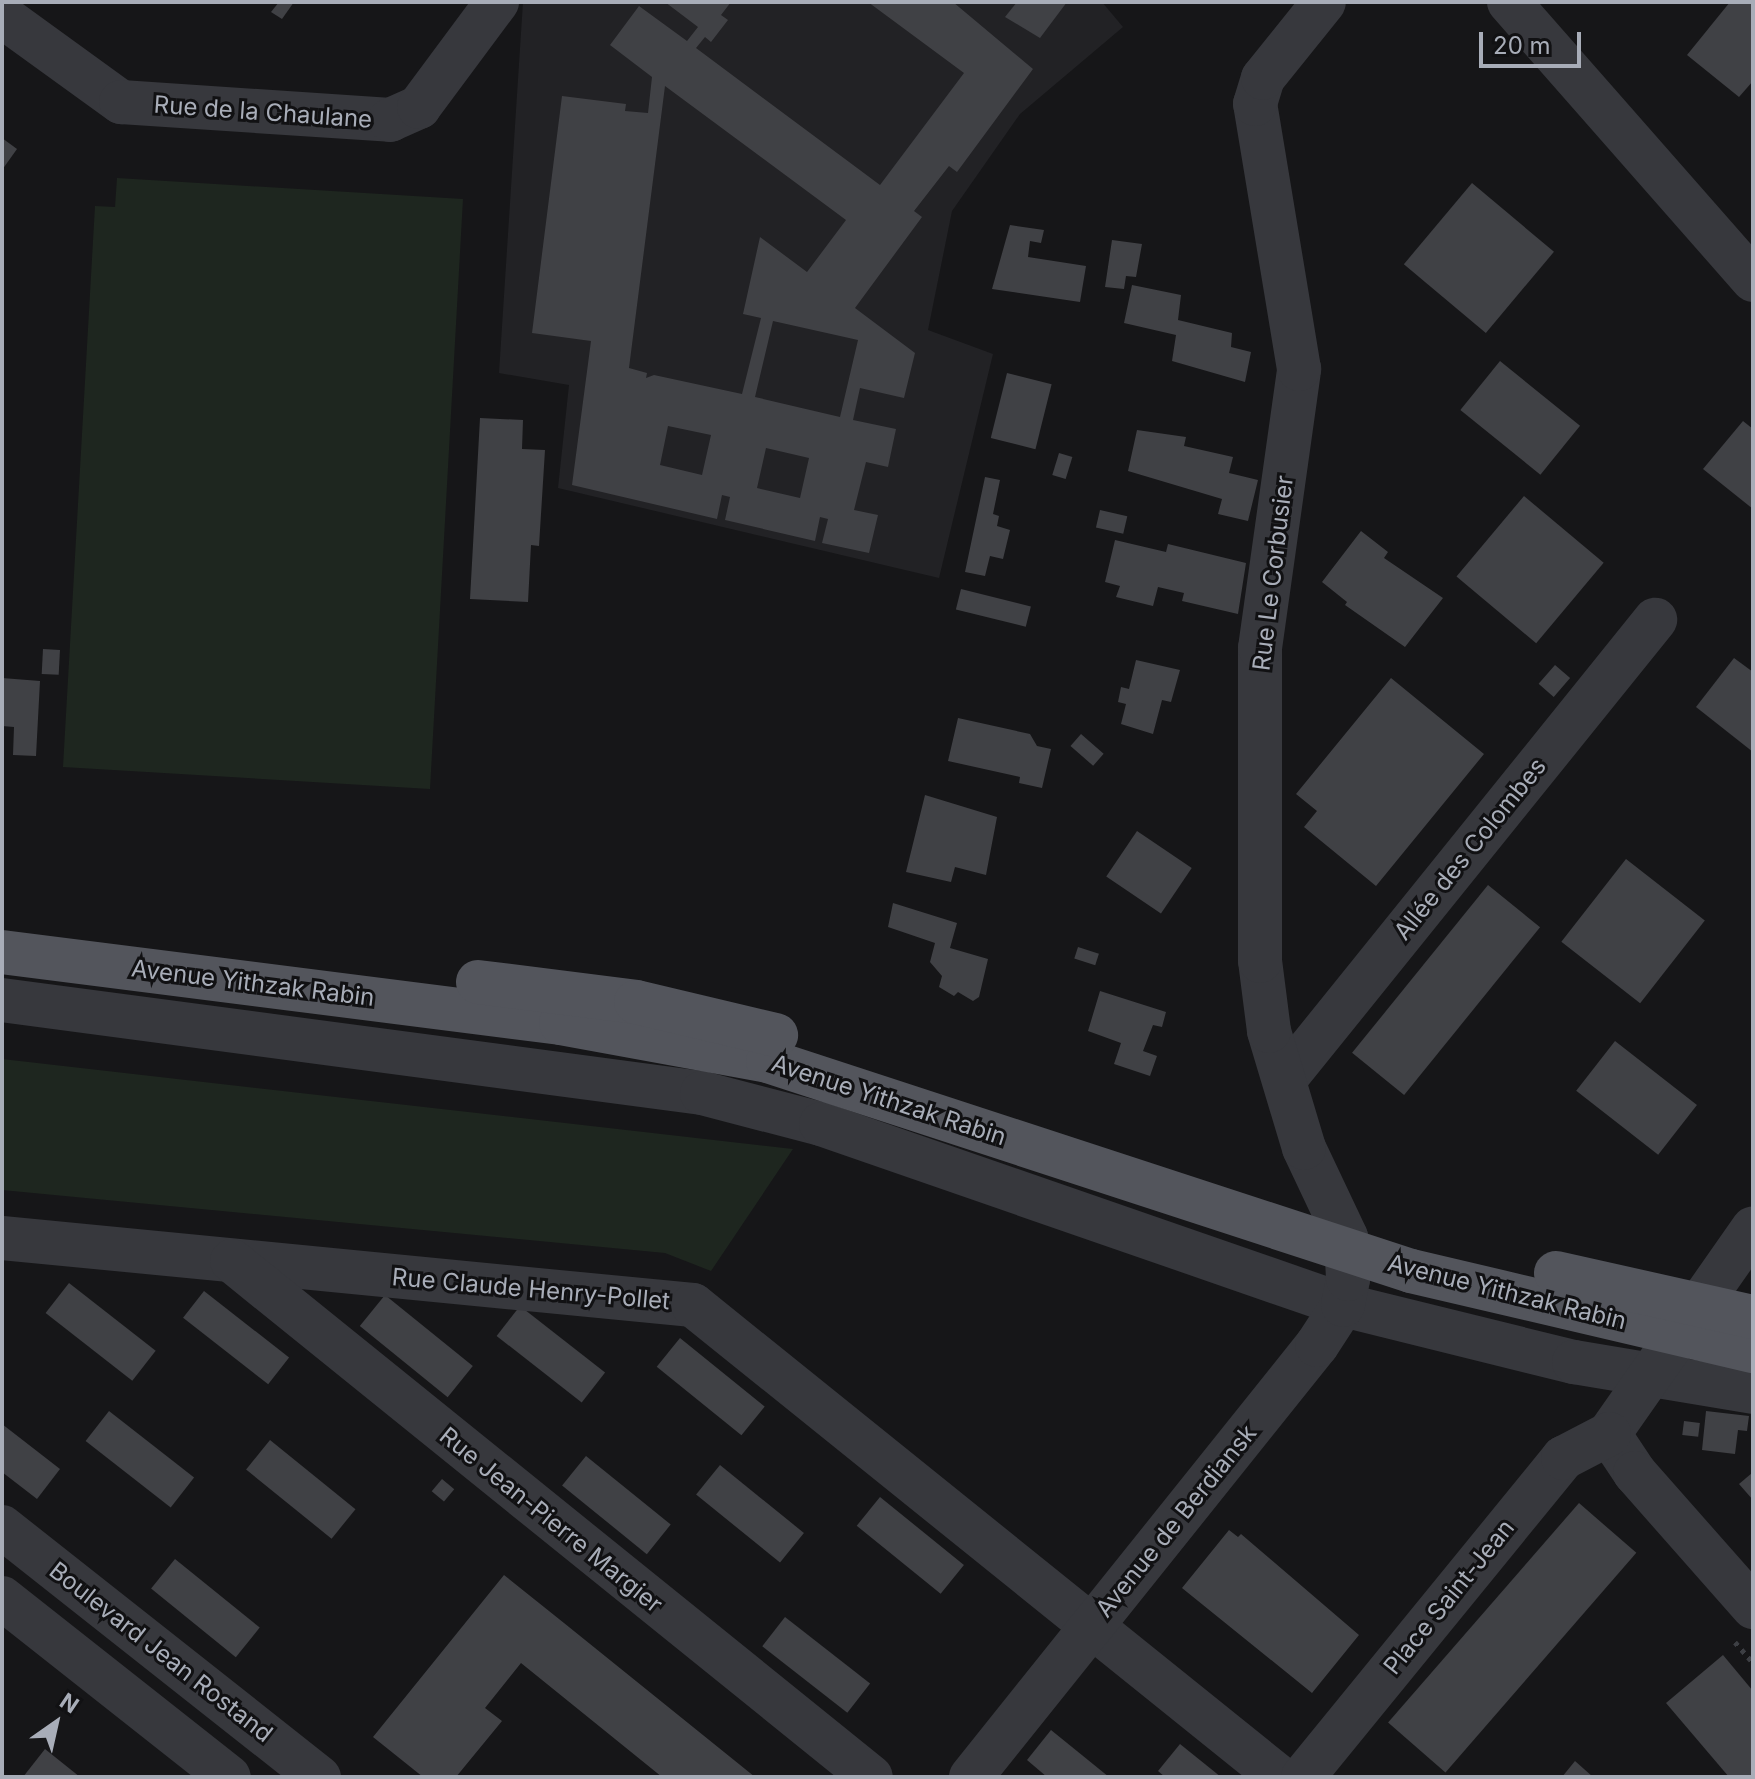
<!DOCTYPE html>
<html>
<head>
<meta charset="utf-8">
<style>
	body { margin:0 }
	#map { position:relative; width:1755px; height:1779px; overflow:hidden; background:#161618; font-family:Inter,sans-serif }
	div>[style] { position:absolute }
	.built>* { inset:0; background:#222225 }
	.green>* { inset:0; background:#1e261f }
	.building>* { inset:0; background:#404145; transform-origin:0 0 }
	.path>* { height:5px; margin-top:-2.5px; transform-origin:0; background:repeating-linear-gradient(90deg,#3d3f44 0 4px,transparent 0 10px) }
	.minor>* { height:44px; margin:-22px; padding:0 22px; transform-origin:22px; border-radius:22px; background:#37383d }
	.major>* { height:44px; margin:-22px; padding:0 22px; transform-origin:22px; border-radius:22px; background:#53555c }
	span { translate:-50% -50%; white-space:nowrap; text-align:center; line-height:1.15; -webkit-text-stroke:6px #111113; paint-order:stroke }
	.street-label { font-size:24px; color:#a8adb8 }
	.frame { position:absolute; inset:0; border:4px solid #a8adb8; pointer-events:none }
	.north { position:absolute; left:16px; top:1683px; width:80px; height:80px; -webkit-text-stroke:6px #111113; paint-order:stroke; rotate:34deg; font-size:22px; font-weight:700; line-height:32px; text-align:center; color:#a8adb8 }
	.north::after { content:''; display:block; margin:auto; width:28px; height:36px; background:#a8adb8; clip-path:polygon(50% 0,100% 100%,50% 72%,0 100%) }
	.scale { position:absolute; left:1479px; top:32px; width:102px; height:36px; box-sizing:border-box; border:4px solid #a8adb8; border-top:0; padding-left:10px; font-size:24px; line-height:28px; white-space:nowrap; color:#a8adb8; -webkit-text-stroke:6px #111113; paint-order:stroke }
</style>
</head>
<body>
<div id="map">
	<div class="built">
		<div style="clip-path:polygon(523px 2px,1102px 2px,1123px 27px,1020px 114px,952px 211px,928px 330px,993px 354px,939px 578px,558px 488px,569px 385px,499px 373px)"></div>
	</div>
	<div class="green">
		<div style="clip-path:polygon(117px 178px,463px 199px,430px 789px,63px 767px,95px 206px,115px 207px)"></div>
		<div style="clip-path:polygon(2px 1059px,793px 1149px,711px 1271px,665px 1253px,2px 1190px)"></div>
	</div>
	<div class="building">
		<div style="clip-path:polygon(279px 2px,294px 2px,282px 19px,271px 12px)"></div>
		<div style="clip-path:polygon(evenodd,665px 2px,731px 2px,721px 15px,728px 20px,711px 42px,705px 37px,696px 48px,880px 185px,964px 73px,868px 2px,953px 2px,1033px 69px,957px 172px,949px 166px,914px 211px,922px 217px,855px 308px,915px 353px,904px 398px,860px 388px,853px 420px,896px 429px,888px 467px,866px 462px,854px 510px,878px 515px,869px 553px,822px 543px,828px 519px,820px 517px,815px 541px,725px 520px,730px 497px,722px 495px,717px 519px,572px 485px,591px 341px,532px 333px,562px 96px,626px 104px,625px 111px,648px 113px,652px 77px,610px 45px,639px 6px,687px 41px,698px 27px,665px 2px,665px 86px,846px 220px,807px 272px,760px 237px,743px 314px,761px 318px,742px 394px,654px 375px,646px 378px,647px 373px,629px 368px,665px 86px,665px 2px,773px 321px,858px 340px,840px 417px,755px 397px,773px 321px,665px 2px,668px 426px,711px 435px,702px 475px,660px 465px,668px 426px,665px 2px,766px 448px,809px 458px,800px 498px,757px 488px,766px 448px)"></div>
		<div style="clip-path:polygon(1017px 2px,1067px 2px,1040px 38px,1005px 17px)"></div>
		<div style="clip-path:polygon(1730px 2px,1753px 2px,1753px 81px,1739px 97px,1687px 55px)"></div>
		<div style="clip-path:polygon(2px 138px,17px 149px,2px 170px)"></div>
		<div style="left:1472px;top:183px;width:107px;height:106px;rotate:40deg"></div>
		<div style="clip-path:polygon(1010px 225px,1044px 230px,1041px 243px,1030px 241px,1028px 257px,1086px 266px,1080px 302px,992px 289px)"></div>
		<div style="clip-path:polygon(1112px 240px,1142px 244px,1136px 277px,1126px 276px,1124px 289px,1105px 287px)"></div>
		<div style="clip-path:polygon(1132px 285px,1181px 295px,1178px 320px,1232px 333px,1231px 347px,1251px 352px,1245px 382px,1172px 361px,1176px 335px,1124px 323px)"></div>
		<div style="left:1500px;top:361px;width:103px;height:63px;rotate:39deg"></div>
		<div style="left:1007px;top:373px;width:46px;height:67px;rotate:14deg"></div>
		<div style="clip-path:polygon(480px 418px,523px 420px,522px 449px,545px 450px,539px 546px,531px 545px,528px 602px,470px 599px)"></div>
		<div style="clip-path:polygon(1743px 421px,1753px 429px,1753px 509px,1703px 469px)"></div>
		<div style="clip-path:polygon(1137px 430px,1186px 437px,1184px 446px,1233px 457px,1229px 473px,1258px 480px,1248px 521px,1218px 514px,1222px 499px,1128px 471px)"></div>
		<div style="left:1059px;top:453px;width:14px;height:23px;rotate:17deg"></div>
		<div style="clip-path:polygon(985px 477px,1000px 480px,993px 514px,999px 516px,997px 526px,1010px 530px,1003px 559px,990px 556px,985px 576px,965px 572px)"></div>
		<div style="left:1524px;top:496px;width:104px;height:105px;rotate:40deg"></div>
		<div style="left:1100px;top:510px;width:28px;height:18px;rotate:13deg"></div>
		<div style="clip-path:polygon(1361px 531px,1388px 552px,1384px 558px,1443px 598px,1405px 647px,1345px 605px,1347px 602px,1322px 582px)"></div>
		<div style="clip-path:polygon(1115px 540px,1166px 552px,1168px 544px,1246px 563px,1238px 614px,1182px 601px,1184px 593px,1158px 587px,1153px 606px,1116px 597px,1120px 586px,1105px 582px)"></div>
		<div style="left:961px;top:589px;width:72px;height:21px;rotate:14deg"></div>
		<div style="left:43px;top:649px;width:17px;height:25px;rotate:3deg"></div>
		<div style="clip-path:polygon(1734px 658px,1753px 672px,1753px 752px,1696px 707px)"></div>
		<div style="clip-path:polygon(1136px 660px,1180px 670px,1171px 702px,1162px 700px,1153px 734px,1121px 724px,1126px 704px,1118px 702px,1121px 687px,1129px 689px)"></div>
		<div style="left:1555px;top:665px;width:20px;height:25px;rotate:41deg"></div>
		<div style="clip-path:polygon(2px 678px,40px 681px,36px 756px,13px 755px,14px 727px,2px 726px)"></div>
		<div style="clip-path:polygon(1391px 678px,1484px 754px,1376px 886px,1304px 827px,1317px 811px,1296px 794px)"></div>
		<div style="clip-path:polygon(958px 718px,1030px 734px,1037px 746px,1051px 749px,1042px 788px,1019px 783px,1020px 777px,948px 761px)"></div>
		<div style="left:1081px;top:734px;width:30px;height:16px;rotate:41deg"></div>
		<div style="clip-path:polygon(925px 795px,997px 817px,986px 875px,955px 867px,951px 882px,906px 872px)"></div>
		<div style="left:1137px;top:831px;width:66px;height:55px;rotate:34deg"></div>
		<div style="left:1626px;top:859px;width:100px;height:105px;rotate:38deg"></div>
		<div style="left:1488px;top:885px;width:67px;height:216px;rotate:39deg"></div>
		<div style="clip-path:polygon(893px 903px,957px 923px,950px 948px,988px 959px,979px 997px,973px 1001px,958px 992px,954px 996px,939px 987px,942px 976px,930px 962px,935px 943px,888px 927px)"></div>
		<div style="left:1078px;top:947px;width:22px;height:12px;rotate:18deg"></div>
		<div style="clip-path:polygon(1100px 991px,1166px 1012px,1162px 1027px,1153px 1025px,1143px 1051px,1157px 1056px,1150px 1076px,1114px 1064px,1121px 1043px,1088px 1031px)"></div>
		<div style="left:1615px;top:1041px;width:104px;height:63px;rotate:38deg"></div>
		<div style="left:69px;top:1283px;width:110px;height:38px;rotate:38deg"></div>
		<div style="left:204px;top:1291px;width:108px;height:34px;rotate:38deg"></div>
		<div style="left:385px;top:1295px;width:113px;height:40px;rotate:39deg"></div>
		<div style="left:520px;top:1306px;width:108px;height:38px;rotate:38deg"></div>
		<div style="left:680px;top:1338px;width:109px;height:37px;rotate:39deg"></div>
		<div style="left:109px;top:1411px;width:108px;height:38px;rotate:38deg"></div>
		<div style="clip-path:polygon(1706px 1411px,1749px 1416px,1747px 1431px,1738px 1430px,1735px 1454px,1702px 1450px)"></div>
		<div style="left:1684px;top:1421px;width:16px;height:14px;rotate:7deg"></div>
		<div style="clip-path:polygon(2px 1424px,60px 1469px,37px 1499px,2px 1472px)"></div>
		<div style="left:270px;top:1440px;width:110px;height:38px;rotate:39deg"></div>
		<div style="left:586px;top:1456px;width:109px;height:38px;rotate:39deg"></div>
		<div style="left:720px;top:1465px;width:108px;height:38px;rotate:39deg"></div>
		<div style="clip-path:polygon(1752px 1473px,1753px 1475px,1753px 1500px,1739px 1484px)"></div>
		<div style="left:442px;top:1479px;width:16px;height:16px;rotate:40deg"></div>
		<div style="left:880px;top:1497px;width:108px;height:37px;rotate:39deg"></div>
		<div style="left:1579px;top:1503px;width:76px;height:291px;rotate:41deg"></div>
		<div style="clip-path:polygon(1229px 1530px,1238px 1537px,1241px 1534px,1359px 1635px,1312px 1693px,1182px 1588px)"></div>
		<div style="left:175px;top:1559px;width:109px;height:38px;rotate:39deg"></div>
		<div style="clip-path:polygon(504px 1575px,564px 1623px,755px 1777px,662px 1777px,521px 1663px,485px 1708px,502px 1721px,456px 1777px,423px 1777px,373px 1737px)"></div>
		<div style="left:785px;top:1617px;width:108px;height:37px;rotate:38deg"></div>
		<div style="clip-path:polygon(1723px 1655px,1753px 1691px,1753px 1777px,1729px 1777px,1666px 1703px)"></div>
		<div style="clip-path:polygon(1051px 1730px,1109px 1777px,1047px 1777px,1027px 1760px)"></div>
		<div style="clip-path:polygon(1180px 1744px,1221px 1777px,1165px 1777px,1158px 1771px)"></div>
		<div style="clip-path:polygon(45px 1749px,80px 1777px,23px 1777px)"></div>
		<div style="clip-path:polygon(1575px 1761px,1593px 1777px,1562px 1777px)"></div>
	</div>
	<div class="path">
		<div style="left:1735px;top:1642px;width:28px;rotate:49deg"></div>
	</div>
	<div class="minor">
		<div style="left:1509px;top:2px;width:370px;rotate:48.7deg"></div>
		<div style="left:2px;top:16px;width:147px;rotate:35.9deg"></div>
		<div style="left:121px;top:102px;width:270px;rotate:3.8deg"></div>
		<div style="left:390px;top:120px;width:32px;rotate:-24deg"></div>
		<div style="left:419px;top:107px;width:131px;rotate:-53.4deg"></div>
		<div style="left:2px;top:1000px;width:706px;rotate:7.57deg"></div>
		<div style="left:702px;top:1093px;width:123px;rotate:14.6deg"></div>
		<div style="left:821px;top:1124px;width:552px;rotate:19.12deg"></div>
		<div style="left:1343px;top:1305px;width:238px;rotate:13.9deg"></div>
		<div style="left:1574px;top:1362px;width:181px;rotate:9.5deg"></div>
		<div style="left:1285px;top:1079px;width:590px;rotate:-51.13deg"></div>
		<div style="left:2px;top:1238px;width:694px;rotate:5.54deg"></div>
		<div style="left:693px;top:1305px;width:752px;rotate:38.85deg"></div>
		<div style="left:232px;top:1261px;width:821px;rotate:38.92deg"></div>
		<div style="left:1609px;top:1434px;width:251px;rotate:-55deg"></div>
		<div style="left:1609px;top:1434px;width:47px;rotate:56.3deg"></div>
		<div style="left:1635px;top:1473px;width:179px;rotate:48.6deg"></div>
		<div style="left:2px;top:1527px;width:404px;rotate:38.3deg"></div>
		<div style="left:2px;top:1598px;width:289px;rotate:38.3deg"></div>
		<div style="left:971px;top:1777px;width:553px;rotate:-51.31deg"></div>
		<div style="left:1317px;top:1345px;width:48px;rotate:-57deg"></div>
		<div style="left:1343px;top:1305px;width:26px;rotate:-79deg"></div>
		<div style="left:1348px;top:1279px;width:42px;rotate:-92.7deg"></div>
		<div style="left:1346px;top:1237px;width:98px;rotate:-115.3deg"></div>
		<div style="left:1304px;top:1148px;width:122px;rotate:-106.7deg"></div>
		<div style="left:1269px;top:1031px;width:71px;rotate:-97.3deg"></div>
		<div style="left:1260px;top:961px;width:313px;rotate:-90deg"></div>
		<div style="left:1260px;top:648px;width:282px;rotate:-82deg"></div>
		<div style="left:1299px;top:369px;width:269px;rotate:-99.4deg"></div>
		<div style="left:1255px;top:104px;width:27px;rotate:-73deg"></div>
		<div style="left:1263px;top:78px;width:97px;rotate:-51.2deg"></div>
		<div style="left:1303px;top:1777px;width:412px;rotate:-50.8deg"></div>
		<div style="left:1563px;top:1458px;width:52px;rotate:-27.6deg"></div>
	</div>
	<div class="major">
		<div style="left:2px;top:952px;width:563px;rotate:7.24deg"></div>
		<div style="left:561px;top:1023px;width:210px;rotate:10.4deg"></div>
		<div style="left:768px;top:1061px;width:676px;rotate:18.09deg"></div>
		<div style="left:1411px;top:1271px;width:351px;rotate:13.2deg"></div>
		<div style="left:478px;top:982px;width:159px;rotate:7.2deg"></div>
		<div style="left:636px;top:1002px;width:144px;rotate:13.3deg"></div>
		<div style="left:1556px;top:1273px;width:202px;rotate:12.6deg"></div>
	</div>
	<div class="street-label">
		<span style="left:263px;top:112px;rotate:4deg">Rue de la Chaulane</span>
		<span style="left:1273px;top:573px;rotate:-83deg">Rue Le Corbusier</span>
		<span style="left:1470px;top:849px;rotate:-51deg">Allée des Colombes</span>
		<span style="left:253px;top:983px;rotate:7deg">Avenue Yithzak Rabin</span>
		<span style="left:889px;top:1100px;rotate:18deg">Avenue Yithzak Rabin</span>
		<span style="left:531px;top:1289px;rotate:5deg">Rue Claude Henry-Pollet</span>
		<span style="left:1507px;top:1292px;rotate:14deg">Avenue Yithzak Rabin</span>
		<span style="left:551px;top:1520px;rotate:39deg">Rue Jean-Pierre Margier</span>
		<span style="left:1176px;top:1521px;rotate:-51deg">Avenue de Berdiansk</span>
		<span style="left:1449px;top:1597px;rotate:-51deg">Place Saint-Jean</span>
		<span style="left:161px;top:1652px;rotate:38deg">Boulevard Jean Rostand</span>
	</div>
	<div class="frame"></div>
	<div class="north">N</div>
	<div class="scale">20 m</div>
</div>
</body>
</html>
